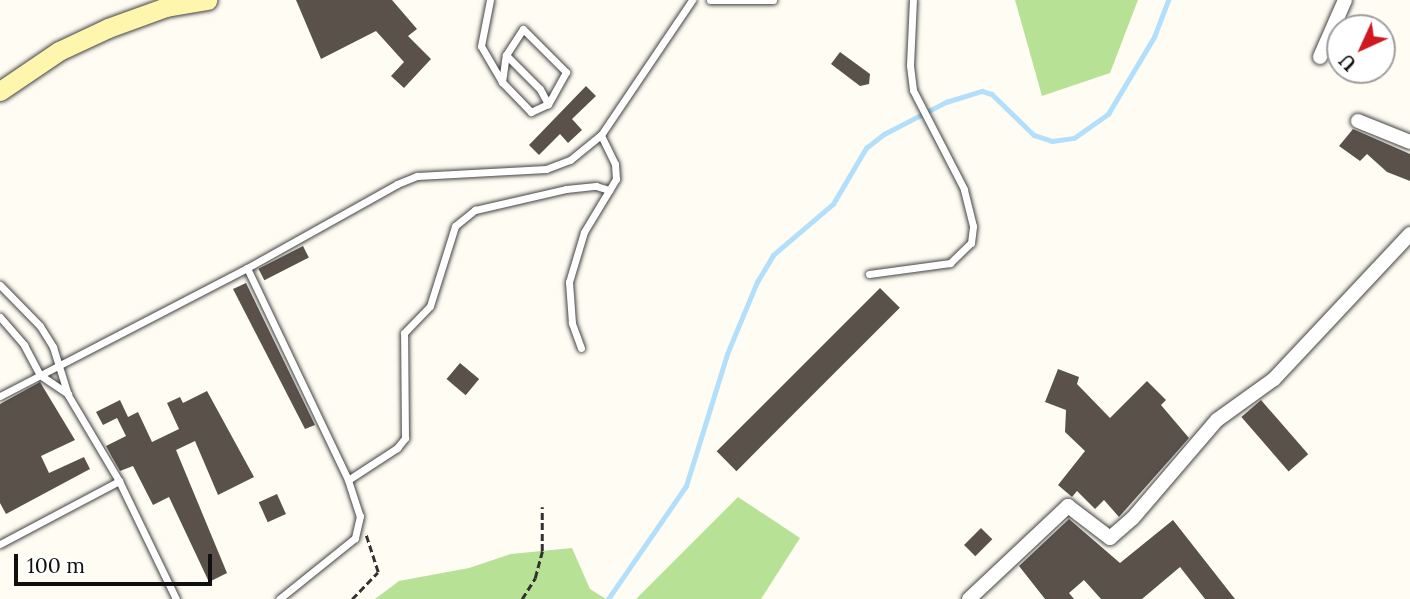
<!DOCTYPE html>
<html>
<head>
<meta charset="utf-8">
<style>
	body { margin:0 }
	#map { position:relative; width:1410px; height:599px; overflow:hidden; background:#fffdf3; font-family:Lora,serif }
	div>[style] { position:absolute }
	.forest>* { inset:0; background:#b7e195 }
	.stream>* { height:4.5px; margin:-2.25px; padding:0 2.25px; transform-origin:2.25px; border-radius:2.25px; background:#b2e0fc }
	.building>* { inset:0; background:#5a514b; transform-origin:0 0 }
	.path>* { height:2.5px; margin-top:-1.25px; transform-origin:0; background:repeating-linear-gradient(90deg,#323232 0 7px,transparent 0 10.5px) }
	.roads { filter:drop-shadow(0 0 2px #434343) drop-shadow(0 0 2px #434343) }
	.service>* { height:7px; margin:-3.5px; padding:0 3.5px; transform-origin:3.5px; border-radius:3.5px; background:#fff }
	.minor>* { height:14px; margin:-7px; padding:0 7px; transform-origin:7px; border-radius:7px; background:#fff }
	.secondary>* { height:19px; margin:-9.5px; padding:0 9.5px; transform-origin:9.5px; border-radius:9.5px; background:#fff6ae }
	span { translate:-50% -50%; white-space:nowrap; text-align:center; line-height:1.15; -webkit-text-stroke:7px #fff; paint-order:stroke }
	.north { position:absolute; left:1326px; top:14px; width:70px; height:70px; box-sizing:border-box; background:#fff; border:2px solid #9f9f9f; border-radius:50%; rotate:225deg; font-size:19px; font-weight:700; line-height:28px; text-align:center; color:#101010 }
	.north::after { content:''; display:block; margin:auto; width:24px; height:32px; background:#d01821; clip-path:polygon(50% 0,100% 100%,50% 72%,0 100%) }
	.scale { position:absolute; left:14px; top:554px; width:198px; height:32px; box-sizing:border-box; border:4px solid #101010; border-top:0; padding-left:9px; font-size:21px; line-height:24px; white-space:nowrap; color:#101010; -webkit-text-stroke:5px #fff; paint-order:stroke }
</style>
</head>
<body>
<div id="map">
	<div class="forest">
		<div style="clip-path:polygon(1015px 0,1138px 0,1110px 73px,1042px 96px)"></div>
		<div style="clip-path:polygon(738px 497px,800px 538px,761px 599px,636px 599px)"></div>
		<div style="clip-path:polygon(572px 548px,590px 589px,606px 599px,375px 599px,399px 581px,469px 568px,511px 554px)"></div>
	</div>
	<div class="stream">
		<div style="left:608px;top:599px;width:137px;rotate:-55.4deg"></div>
		<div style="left:686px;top:486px;width:138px;rotate:-72.7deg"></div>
		<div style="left:727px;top:354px;width:78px;rotate:-67.4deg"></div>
		<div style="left:757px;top:282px;width:31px;rotate:-59deg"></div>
		<div style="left:773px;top:255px;width:79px;rotate:-40.4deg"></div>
		<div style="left:833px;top:204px;width:65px;rotate:-59.5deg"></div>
		<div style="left:866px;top:148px;width:23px;rotate:-38deg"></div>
		<div style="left:884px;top:134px;width:70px;rotate:-27.3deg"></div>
		<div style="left:946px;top:102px;width:38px;rotate:-17deg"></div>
		<div style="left:982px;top:91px;width:10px;rotate:17deg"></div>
		<div style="left:992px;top:94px;width:59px;rotate:44.3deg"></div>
		<div style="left:1034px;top:135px;width:19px;rotate:18deg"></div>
		<div style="left:1052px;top:141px;width:22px;rotate:-8deg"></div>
		<div style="left:1074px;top:138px;width:42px;rotate:-35.2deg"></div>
		<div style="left:1108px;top:114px;width:90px;rotate:-59.1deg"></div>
		<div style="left:1154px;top:37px;width:40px;rotate:-69deg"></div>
	</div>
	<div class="building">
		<div style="clip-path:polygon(296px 0,392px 0,417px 29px,408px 36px,431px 59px,404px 88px,391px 76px,404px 62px,376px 31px,321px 59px)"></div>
		<div style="clip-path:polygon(840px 52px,870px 74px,869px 84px,860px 86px,831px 64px)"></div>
		<div style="clip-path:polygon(586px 86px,596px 96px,572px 119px,582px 130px,568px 143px,560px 134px,539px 155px,529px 145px)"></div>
		<div style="clip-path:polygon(1353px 129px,1410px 154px,1410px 181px,1387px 172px,1367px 154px,1360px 161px,1339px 146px)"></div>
		<div style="left:303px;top:246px;width:13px;height:50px;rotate:63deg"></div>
		<div style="clip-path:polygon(246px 283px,315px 425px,305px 429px,233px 289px)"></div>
		<div style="left:880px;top:288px;width:28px;height:231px;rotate:45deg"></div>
		<div style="left:460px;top:363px;width:25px;height:21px;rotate:40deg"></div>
		<div style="clip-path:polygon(1058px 369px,1079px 377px,1077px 384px,1110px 418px,1147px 381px,1166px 400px,1161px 405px,1189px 438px,1119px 517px,1104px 500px,1095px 509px,1077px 491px,1072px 497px,1058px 485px,1085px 451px,1065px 432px,1066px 410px,1045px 402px)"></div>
		<div style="clip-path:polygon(40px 382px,75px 440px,41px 456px,49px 473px,84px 457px,90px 469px,6px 514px,0 503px,0 404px)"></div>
		<div style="clip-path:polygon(207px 391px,254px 477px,218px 495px,195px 441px,176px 450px,227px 573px,209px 582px,169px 497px,153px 505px,133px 466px,120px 471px,112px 457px,106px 446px,126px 436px,117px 418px,103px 425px,96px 412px,120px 400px,128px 417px,138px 412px,152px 442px,179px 429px,167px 403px,180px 397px,183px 403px)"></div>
		<div style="left:1261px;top:400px;width:72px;height:26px;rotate:49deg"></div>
		<div style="left:277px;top:494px;width:22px;height:20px;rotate:66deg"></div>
		<div style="clip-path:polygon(1069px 519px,1120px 563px,1173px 520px,1235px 599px,1205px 599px,1180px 567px,1142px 599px,1101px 599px,1084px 580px,1069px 593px,1074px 599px,1045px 599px,1019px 566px)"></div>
		<div style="left:981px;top:528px;width:16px;height:24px;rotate:45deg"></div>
	</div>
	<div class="path">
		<div style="left:352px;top:599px;width:37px;rotate:-46deg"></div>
		<div style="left:378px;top:572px;width:40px;rotate:-108deg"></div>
		<div style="left:522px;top:599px;width:25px;rotate:-58deg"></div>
		<div style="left:535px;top:578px;width:28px;rotate:-75deg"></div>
		<div style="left:542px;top:551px;width:44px;rotate:-90deg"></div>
	</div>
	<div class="roads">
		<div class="service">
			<div style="left:490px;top:0;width:47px;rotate:101.1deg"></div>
			<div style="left:481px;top:46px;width:42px;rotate:59.7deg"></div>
			<div style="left:710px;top:0;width:63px"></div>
			<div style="left:506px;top:55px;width:31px;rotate:-57deg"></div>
			<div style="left:523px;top:29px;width:61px;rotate:45deg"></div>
			<div style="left:566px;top:72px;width:37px;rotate:119deg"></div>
			<div style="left:548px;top:104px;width:19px;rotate:155deg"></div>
			<div style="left:531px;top:112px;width:42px;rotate:-134deg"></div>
			<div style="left:502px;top:82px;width:27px;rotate:-82deg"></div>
			<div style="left:506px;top:55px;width:48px;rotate:45deg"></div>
			<div style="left:540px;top:89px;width:17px;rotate:62deg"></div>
			<div style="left:247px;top:268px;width:235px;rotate:64.5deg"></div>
			<div style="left:348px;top:480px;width:38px;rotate:72deg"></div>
			<div style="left:360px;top:516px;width:23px;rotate:103deg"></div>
			<div style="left:355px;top:538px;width:97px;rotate:141.2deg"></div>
			<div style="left:869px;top:274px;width:82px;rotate:-7.7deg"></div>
			<div style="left:950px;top:263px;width:29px;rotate:-44deg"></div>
			<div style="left:971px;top:243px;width:17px;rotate:-83deg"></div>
			<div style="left:973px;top:226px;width:38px;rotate:-104deg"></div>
			<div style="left:964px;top:189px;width:111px;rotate:-117.3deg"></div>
			<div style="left:913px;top:90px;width:25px;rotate:-97deg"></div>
			<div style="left:910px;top:65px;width:65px;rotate:-87.4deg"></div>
			<div style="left:0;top:285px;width:57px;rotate:45.7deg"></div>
			<div style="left:40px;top:326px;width:25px;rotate:58deg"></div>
			<div style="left:53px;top:347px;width:50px;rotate:72.6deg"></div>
			<div style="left:68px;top:395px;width:100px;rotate:59.3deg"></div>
			<div style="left:119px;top:481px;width:131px;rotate:64.2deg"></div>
			<div style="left:0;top:317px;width:37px;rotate:49deg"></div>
			<div style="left:24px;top:345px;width:34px;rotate:62deg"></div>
			<div style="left:40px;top:375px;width:34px;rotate:34deg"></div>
			<div style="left:581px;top:348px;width:27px;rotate:-110deg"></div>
			<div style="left:572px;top:323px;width:41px;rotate:-94.2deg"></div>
			<div style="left:569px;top:282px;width:52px;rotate:-73.3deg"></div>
			<div style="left:584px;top:232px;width:62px;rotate:-58.9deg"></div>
			<div style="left:616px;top:179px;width:15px;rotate:-94deg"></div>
			<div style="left:615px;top:164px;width:32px;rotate:-116deg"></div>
			<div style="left:0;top:396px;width:278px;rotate:-27.4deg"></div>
			<div style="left:247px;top:268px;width:172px;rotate:-29.2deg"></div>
			<div style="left:397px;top:184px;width:22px;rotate:-22deg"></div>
			<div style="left:417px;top:176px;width:129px;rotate:-3.1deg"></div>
			<div style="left:546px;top:169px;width:26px;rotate:-21deg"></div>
			<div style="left:570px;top:160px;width:40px;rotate:-39deg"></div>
			<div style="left:601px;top:135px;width:163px;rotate:-56deg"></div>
			<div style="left:348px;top:480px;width:59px;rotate:-33.1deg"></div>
			<div style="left:397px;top:448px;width:13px;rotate:-51deg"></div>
			<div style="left:405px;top:438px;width:105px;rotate:-90.5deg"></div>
			<div style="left:404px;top:333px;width:37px;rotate:-46deg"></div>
			<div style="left:430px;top:306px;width:84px;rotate:-72.6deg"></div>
			<div style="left:455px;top:226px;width:26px;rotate:-39deg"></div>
			<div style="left:475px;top:210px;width:93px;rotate:-13deg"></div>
			<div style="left:566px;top:189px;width:30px;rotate:-6deg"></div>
			<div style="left:596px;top:186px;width:14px;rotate:17deg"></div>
			<div style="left:0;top:544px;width:135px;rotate:-27.9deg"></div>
		</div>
		<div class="minor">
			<div style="left:1320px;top:57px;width:62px;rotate:-66.3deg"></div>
			<div style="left:1358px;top:121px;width:56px;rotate:22deg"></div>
			<div style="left:969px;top:599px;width:136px;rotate:-43.2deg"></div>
			<div style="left:1068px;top:506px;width:53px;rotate:37.3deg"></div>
			<div style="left:1110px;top:538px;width:30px;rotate:-41deg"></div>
			<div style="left:1133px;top:518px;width:129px;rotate:-49.4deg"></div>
			<div style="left:1217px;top:420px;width:70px;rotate:-35.7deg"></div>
			<div style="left:1274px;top:379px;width:199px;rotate:-46.8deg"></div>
		</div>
		<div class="secondary">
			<div style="left:0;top:91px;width:71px;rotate:-34.1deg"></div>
			<div style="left:59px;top:51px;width:54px;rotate:-25.1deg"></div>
			<div style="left:108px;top:28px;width:62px;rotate:-19.9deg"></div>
			<div style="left:166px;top:7px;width:42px;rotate:-9.7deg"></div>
		</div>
	</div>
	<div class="north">U</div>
	<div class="scale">100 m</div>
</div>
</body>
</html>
